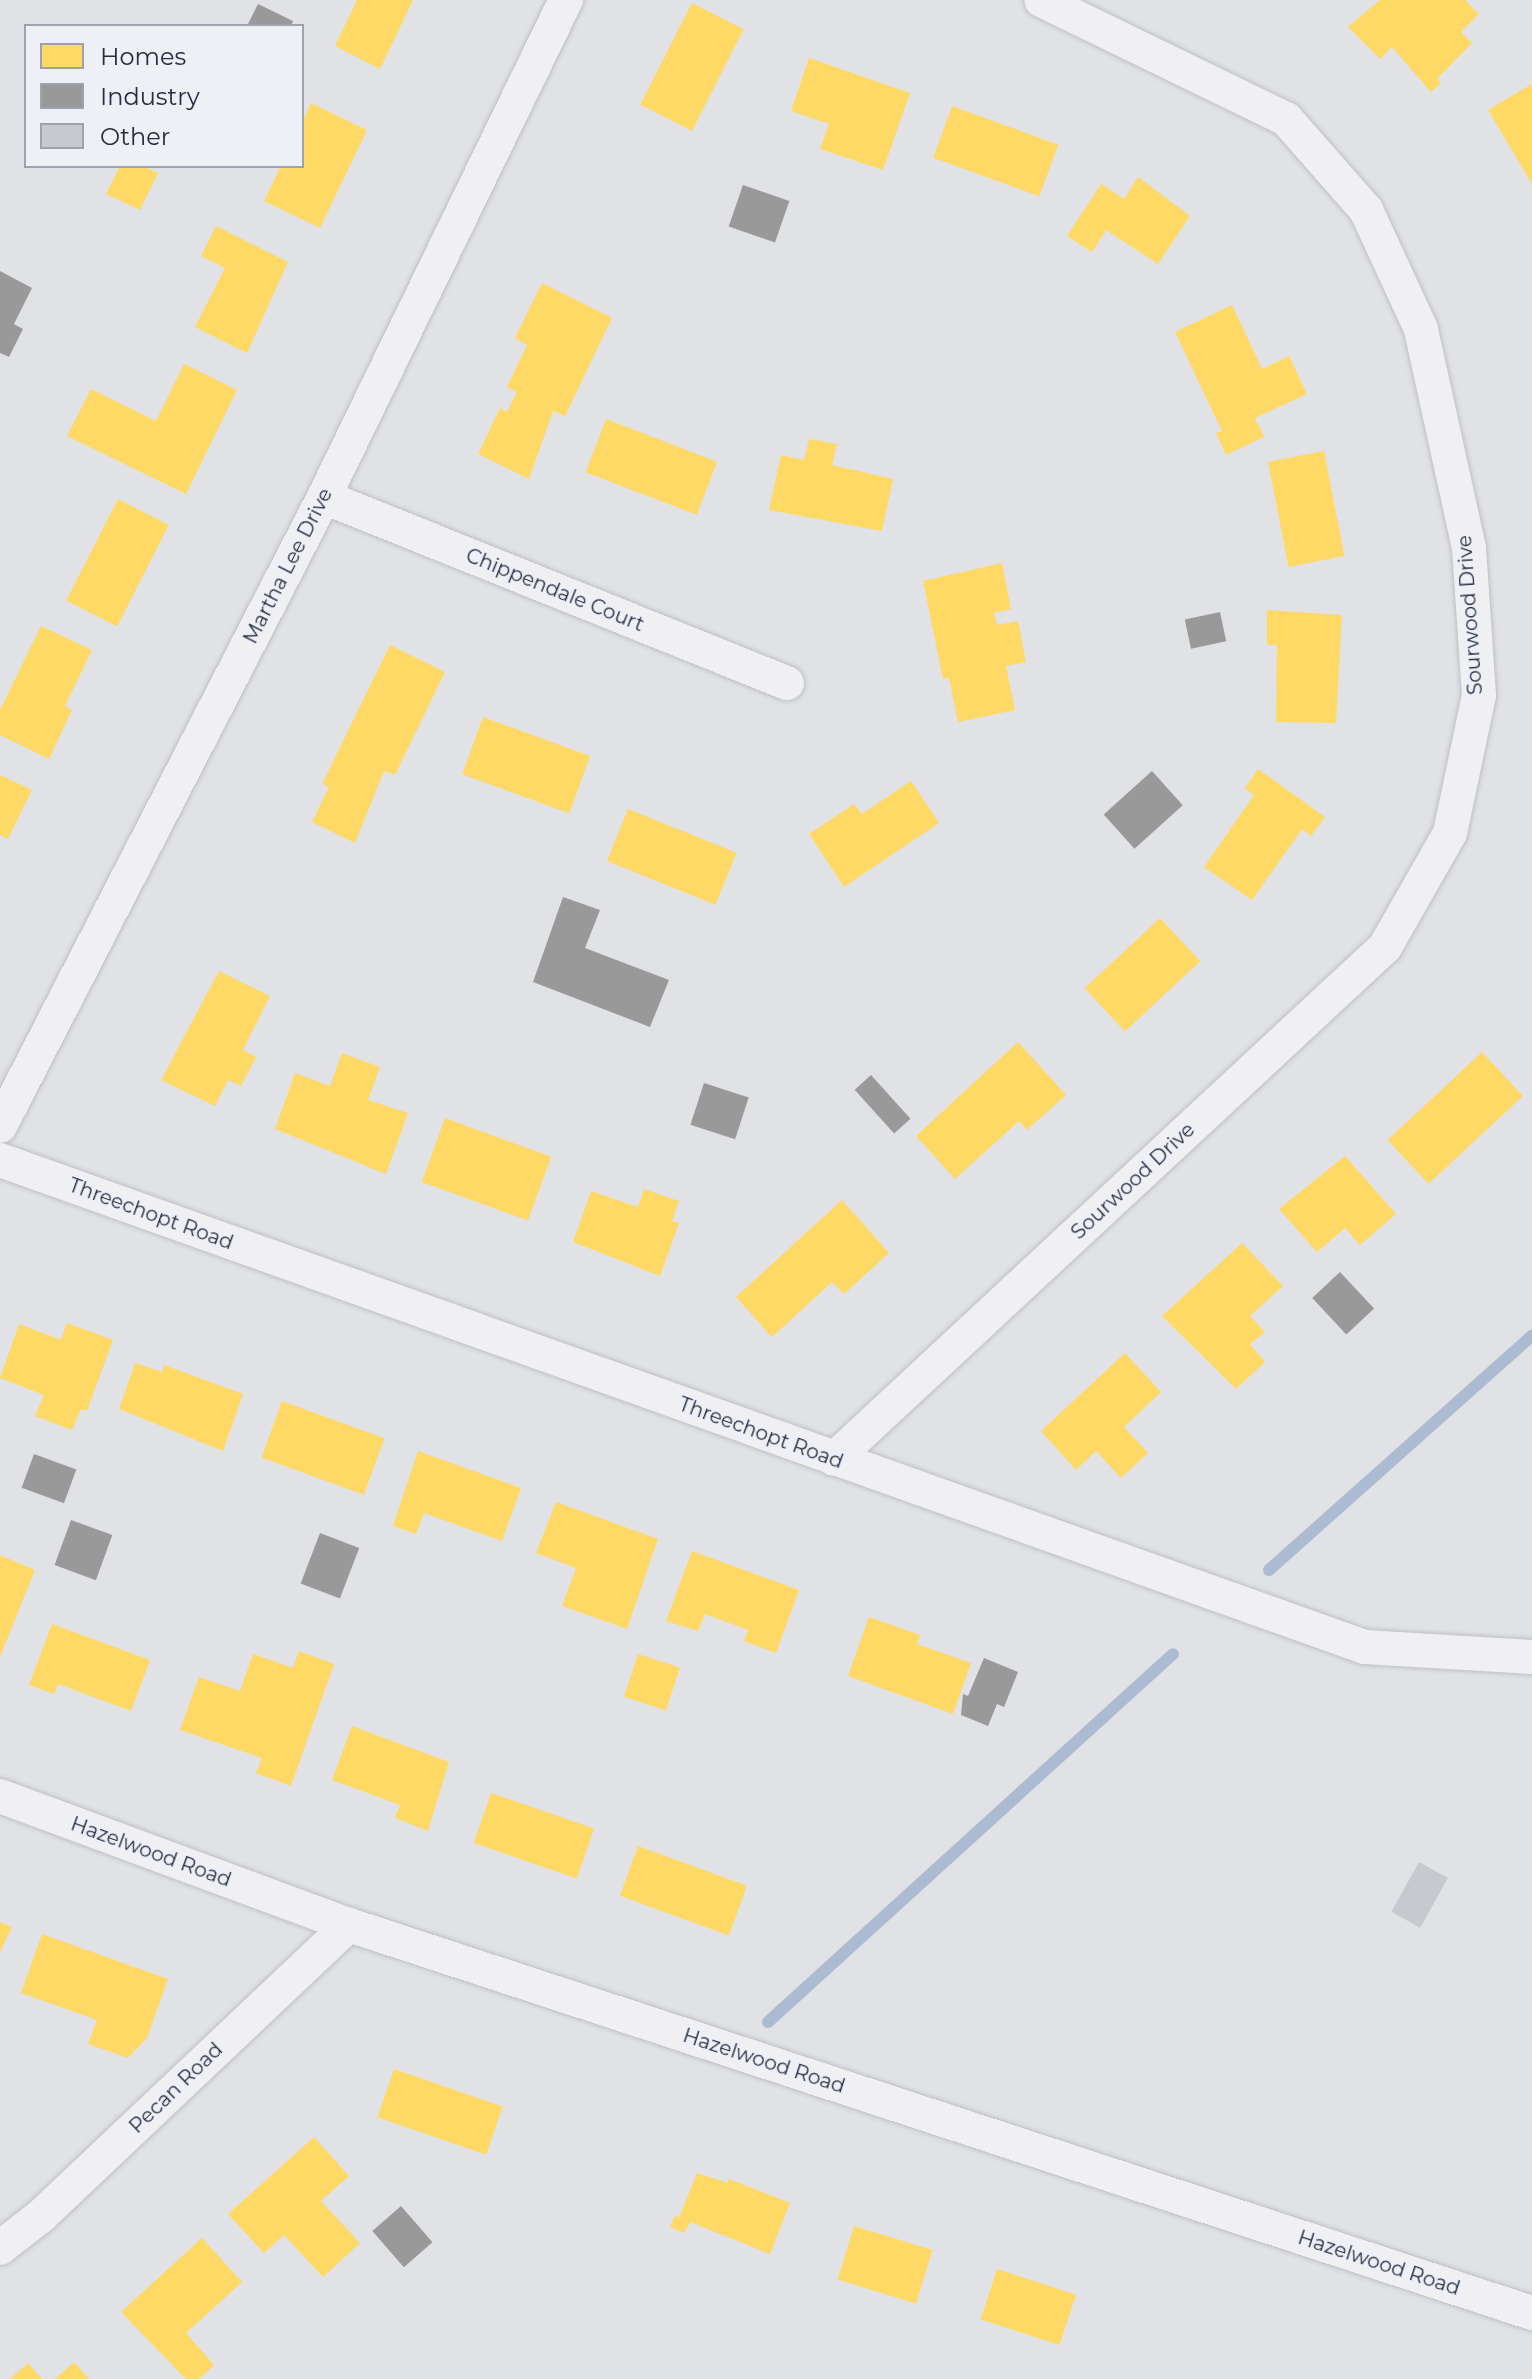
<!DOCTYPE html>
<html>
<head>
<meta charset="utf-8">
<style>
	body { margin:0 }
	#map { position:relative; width:1532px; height:2379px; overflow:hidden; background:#e0e2e6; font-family:Montserrat,sans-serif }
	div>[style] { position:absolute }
	.homes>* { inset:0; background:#ffd966; transform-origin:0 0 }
	.industry>* { inset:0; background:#999; transform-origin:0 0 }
	.stream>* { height:12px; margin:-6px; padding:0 6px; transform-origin:6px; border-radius:6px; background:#adbbd2 }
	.building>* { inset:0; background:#c6c9cd; transform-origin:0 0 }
	.roads { filter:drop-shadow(0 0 2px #bec0c4) drop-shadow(0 0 2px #bec0c4) }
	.street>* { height:34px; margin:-17px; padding:0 17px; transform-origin:17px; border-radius:17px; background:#f0f0f3 }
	span { translate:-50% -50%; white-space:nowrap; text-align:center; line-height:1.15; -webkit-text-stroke:8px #eef0f6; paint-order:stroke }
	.street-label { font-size:20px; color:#272d40 }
	.legend { position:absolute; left:24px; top:24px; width:280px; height:144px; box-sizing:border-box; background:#eef0f6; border:2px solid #9ea2ad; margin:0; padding:10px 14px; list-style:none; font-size:24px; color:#272d40 }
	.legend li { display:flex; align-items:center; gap:16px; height:40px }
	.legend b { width:40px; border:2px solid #9ea2ad }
</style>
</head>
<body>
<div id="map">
	<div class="homes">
		<div style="clip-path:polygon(357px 0,413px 0,380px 69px,335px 46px)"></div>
		<div style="clip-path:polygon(1380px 0,1465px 0,1479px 14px,1461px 32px,1472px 43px,1437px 79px,1441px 83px,1431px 92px,1392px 47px,1380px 59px,1348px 27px)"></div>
		<div style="left:692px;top:3px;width:58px;height:114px;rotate:27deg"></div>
		<div style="clip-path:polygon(809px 58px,910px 93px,883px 170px,820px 149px,829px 124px,791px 111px)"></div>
		<div style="clip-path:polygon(1532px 84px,1532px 184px,1488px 110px)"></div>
		<div style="clip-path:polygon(311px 103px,367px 130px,320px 228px,264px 201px,281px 166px,302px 166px,302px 123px)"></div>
		<div style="left:952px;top:106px;width:113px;height:55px;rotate:20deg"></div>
		<div style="clip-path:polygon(120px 166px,142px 166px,158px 173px,140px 210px,106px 194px)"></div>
		<div style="clip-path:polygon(1138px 177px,1190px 216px,1158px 264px,1106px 230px,1092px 252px,1067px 236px,1101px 184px,1124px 199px)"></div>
		<div style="clip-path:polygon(216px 226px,288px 262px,247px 353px,195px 327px,225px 268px,201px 256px)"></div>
		<div style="clip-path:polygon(542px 283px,612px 318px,565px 416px,553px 411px,529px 479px,478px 454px,500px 408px,507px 412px,517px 392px,507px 387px,527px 345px,515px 338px)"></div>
		<div style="clip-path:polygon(1232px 305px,1262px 369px,1289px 356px,1307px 394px,1255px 418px,1264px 437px,1226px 455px,1216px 433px,1222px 431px,1175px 332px)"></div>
		<div style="clip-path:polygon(184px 364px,237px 390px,186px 494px,67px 436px,91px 389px,156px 421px)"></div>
		<div style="left:606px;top:419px;width:119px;height:57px;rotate:21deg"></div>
		<div style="clip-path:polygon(809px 439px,837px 444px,832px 465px,893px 479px,882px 531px,769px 510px,781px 455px,804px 460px)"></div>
		<div style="left:1324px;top:451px;width:107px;height:57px;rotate:79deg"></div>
		<div style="left:118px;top:499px;width:57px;height:114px;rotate:27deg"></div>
		<div style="clip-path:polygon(1002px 563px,1011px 609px,994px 613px,997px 625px,1018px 621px,1026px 662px,1006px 666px,1015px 710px,958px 722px,949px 678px,943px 679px,923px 581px)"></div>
		<div style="clip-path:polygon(1267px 610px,1342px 615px,1336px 723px,1276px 722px,1277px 645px,1267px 645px)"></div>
		<div style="clip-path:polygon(41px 626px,92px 650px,65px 706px,72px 710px,49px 759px,0 735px,0 710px)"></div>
		<div style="clip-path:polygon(390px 645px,445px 672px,395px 775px,384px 771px,355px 843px,312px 822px,329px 787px,322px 784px)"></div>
		<div style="left:483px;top:717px;width:114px;height:61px;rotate:20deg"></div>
		<div style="clip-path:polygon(1258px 769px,1325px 817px,1311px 836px,1302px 829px,1252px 900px,1204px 867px,1254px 795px,1245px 788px)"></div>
		<div style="clip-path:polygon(0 775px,32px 790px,8px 839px,0 835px)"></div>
		<div style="clip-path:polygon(911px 781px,939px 823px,844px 887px,809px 834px,854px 804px,862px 814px)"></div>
		<div style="left:628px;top:809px;width:117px;height:56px;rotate:22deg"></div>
		<div style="left:1160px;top:918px;width:59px;height:103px;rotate:47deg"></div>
		<div style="clip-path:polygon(219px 971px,270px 996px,243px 1050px,256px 1057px,241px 1086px,228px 1080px,215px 1106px,161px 1080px)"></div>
		<div style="clip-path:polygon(1018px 1042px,1066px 1095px,1027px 1130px,1019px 1121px,955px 1179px,916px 1136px)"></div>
		<div style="left:1482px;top:1052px;width:60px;height:129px;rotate:47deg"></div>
		<div style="clip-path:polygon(342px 1053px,380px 1067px,368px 1100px,408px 1113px,386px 1174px,275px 1129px,295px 1073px,330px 1086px)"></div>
		<div style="left:445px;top:1118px;width:113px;height:68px;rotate:20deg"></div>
		<div style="clip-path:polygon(1345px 1156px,1396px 1214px,1360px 1245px,1345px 1228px,1317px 1252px,1279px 1209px)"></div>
		<div style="clip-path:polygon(644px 1189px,679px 1201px,672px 1221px,679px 1223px,660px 1276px,573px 1242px,591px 1191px,638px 1207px)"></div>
		<div style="clip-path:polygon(842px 1200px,889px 1253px,844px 1294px,832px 1282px,772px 1337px,736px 1297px)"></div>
		<div style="clip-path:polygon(1242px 1243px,1283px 1286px,1250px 1316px,1265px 1332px,1250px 1344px,1265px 1362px,1236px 1389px,1162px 1316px)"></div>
		<div style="clip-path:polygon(67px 1323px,113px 1340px,87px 1411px,81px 1409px,72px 1430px,35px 1416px,44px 1395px,0 1378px,19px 1324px,61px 1340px)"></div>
		<div style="clip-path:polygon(1125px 1353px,1161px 1392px,1124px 1427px,1148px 1453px,1121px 1478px,1096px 1451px,1076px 1470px,1041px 1431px)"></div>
		<div style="clip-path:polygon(135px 1363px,162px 1372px,164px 1365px,243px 1394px,223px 1451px,119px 1409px)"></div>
		<div style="left:282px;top:1401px;width:109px;height:60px;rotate:20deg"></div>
		<div style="clip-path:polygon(418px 1451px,521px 1488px,502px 1541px,424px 1513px,416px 1534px,393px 1526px)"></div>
		<div style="clip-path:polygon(556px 1502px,658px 1539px,627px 1629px,562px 1606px,576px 1568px,536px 1553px)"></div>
		<div style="clip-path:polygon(692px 1551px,799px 1590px,776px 1653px,744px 1641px,748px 1630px,705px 1614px,698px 1631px,666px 1621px)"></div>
		<div style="clip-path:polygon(0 1555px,35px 1570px,0 1657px)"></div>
		<div style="clip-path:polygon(869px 1617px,920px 1635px,917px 1644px,971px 1663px,953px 1714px,848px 1676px)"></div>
		<div style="clip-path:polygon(52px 1624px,150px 1660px,131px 1711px,58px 1684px,54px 1694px,29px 1685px)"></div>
		<div style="clip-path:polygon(299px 1651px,334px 1664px,291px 1786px,256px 1773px,262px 1758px,180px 1730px,199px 1677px,240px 1691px,253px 1654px,293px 1668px)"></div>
		<div style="left:638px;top:1654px;width:44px;height:45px;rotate:18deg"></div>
		<div style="clip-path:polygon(352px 1726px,449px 1762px,428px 1831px,395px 1818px,400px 1805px,332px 1780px)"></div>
		<div style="left:491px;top:1793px;width:109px;height:53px;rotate:19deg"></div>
		<div style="left:638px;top:1846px;width:116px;height:53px;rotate:20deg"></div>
		<div style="clip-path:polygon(0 1922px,12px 1927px,0 1952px)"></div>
		<div style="clip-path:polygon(42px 1934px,168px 1979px,147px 2038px,128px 2058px,88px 2044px,97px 2020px,21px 1993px)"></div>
		<div style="left:394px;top:2069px;width:115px;height:51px;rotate:19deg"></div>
		<div style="clip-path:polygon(314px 2137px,349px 2176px,321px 2201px,360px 2243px,323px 2277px,284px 2235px,264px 2253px,228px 2214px)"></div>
		<div style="clip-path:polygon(697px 2173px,728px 2183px,729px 2179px,790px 2203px,770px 2254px,690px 2222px,684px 2233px,670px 2227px,675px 2215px,679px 2218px)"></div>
		<div style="left:854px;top:2226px;width:82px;height:56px;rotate:17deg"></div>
		<div style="clip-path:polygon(202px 2238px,242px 2282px,186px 2333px,214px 2365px,199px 2379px,186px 2379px,121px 2312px)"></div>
		<div style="left:997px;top:2269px;width:83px;height:53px;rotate:18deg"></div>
		<div style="clip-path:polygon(74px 2362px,89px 2379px,55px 2379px)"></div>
		<div style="clip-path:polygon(28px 2363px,42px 2379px,10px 2379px)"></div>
	</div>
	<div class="industry">
		<div style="clip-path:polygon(258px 4px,293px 21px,291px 26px,247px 26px)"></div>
		<div style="left:743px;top:185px;width:49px;height:44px;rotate:19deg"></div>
		<div style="clip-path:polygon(0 271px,32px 288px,14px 324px,23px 329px,9px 357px,0 353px)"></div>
		<div style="left:1220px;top:612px;width:30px;height:36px;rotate:78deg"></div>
		<div style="left:1152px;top:771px;width:46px;height:65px;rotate:48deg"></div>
		<div style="clip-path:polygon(563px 897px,600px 910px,585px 948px,669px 980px,650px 1027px,533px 982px)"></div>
		<div style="left:871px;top:1075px;width:59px;height:22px;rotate:48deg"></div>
		<div style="left:704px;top:1083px;width:47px;height:44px;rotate:18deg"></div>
		<div style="left:1340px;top:1272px;width:50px;height:38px;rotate:47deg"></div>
		<div style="left:34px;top:1454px;width:45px;height:36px;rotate:20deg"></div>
		<div style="left:71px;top:1520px;width:44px;height:48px;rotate:20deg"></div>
		<div style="left:320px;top:1533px;width:42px;height:54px;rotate:21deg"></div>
		<div style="clip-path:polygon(984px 1658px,1018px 1672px,1004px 1707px,997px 1704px,988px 1726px,961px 1715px,963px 1694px,968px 1696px)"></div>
		<div style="left:401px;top:2206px;width:48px;height:38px;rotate:49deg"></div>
	</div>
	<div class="stream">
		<div style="left:1269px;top:1570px;width:352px;rotate:-41.7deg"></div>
		<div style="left:768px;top:2022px;width:547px;rotate:-42.26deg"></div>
	</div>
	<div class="building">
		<div style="left:1419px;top:1862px;width:33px;height:57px;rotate:29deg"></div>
	</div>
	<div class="roads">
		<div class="street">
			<div style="left:324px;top:497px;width:499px;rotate:21.9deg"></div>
			<div style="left:0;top:1126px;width:708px;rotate:-62.75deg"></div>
			<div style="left:324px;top:497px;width:553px;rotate:-64.04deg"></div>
			<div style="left:0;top:1160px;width:1449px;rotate:19.64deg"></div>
			<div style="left:1365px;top:1647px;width:167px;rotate:3.4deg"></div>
			<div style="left:834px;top:1459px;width:752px;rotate:-42.9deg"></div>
			<div style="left:1385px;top:947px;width:131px;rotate:-60.3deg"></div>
			<div style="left:1450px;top:833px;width:141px;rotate:-78.1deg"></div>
			<div style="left:1479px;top:695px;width:147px;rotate:-93.9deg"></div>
			<div style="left:1469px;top:548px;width:224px;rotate:-102.4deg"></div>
			<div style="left:1421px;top:329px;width:131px;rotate:-114.8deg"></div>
			<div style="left:1366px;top:210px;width:121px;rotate:-131.3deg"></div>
			<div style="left:1286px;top:119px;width:272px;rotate:-154.1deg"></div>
			<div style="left:0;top:1796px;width:372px;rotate:20.3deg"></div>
			<div style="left:349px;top:1925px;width:1245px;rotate:18.16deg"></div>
			<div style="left:0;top:2248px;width:52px;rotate:-38deg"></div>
			<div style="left:41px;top:2216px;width:424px;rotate:-43.4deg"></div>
		</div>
	</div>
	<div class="street-label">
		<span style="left:288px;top:566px;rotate:-63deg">Martha Lee Drive</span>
		<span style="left:555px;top:590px;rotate:22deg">Chippendale Court</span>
		<span style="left:1470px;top:615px;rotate:-94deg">Sourwood Drive</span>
		<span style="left:1133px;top:1181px;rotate:-43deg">Sourwood Drive</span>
		<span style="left:151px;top:1214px;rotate:20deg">Threechopt Road</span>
		<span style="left:761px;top:1433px;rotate:20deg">Threechopt Road</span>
		<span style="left:151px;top:1852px;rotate:20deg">Hazelwood Road</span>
		<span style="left:764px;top:2061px;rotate:18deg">Hazelwood Road</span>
		<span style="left:176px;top:2088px;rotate:-44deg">Pecan Road</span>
		<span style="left:1379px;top:2263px;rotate:18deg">Hazelwood Road</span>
	</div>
	<ul class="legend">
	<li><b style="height:22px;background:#ffd966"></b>Homes</li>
	<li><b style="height:22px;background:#999"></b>Industry</li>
	<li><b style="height:22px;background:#c6c9cd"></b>Other</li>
	</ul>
</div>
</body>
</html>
